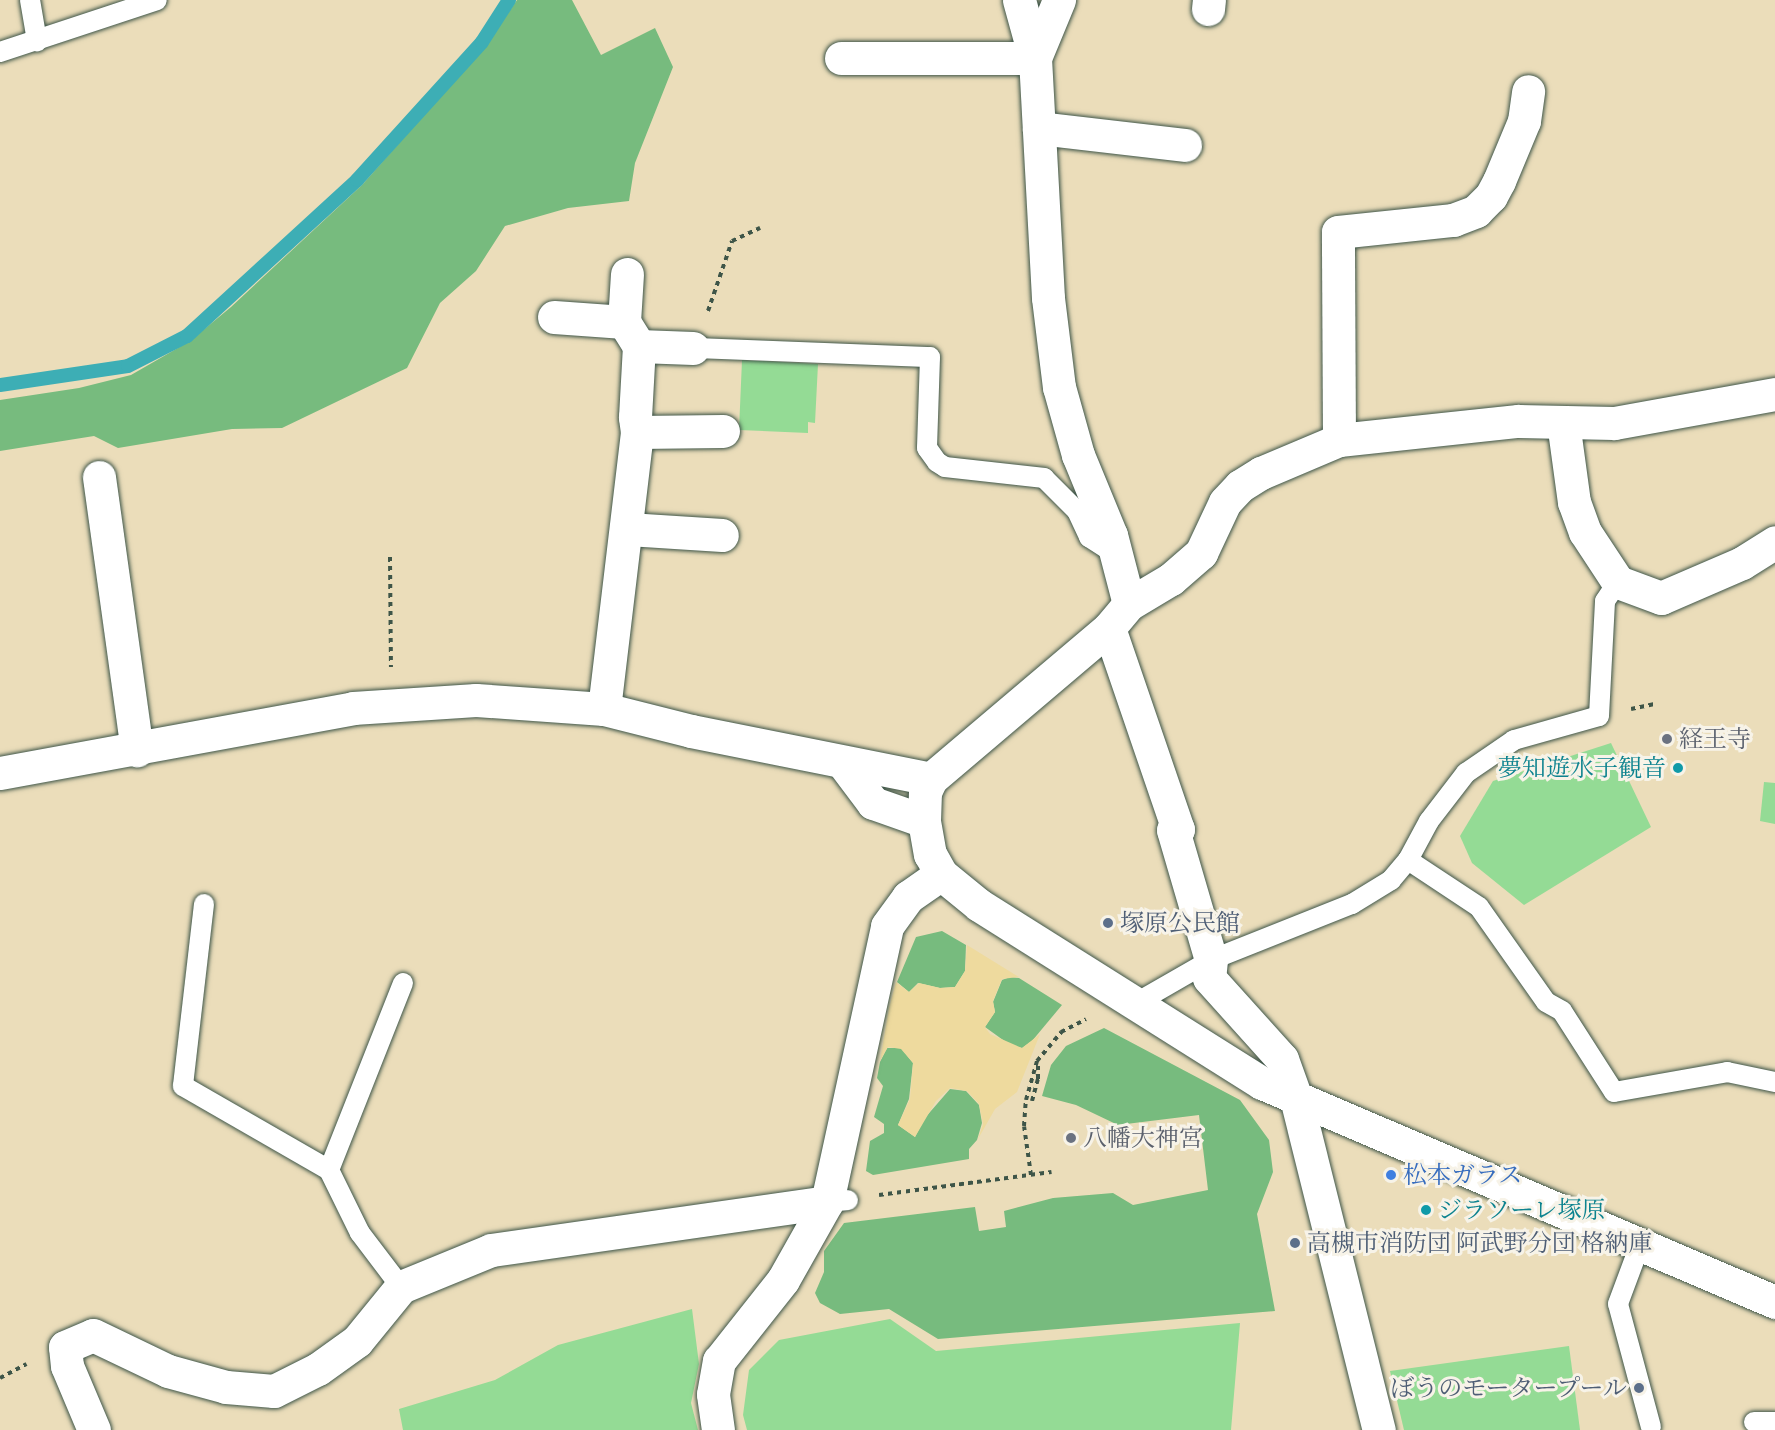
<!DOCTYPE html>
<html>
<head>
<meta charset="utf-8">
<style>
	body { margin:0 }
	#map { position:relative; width:1775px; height:1430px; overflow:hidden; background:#ebddba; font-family:"EB Garamond","Noto Serif JP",serif }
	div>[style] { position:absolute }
	.green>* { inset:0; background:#94db95 }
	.forest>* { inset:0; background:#77bb7e }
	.sand>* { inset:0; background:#eeda9e }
	.stream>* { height:14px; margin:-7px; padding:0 7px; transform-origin:7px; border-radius:7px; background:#3daeb5 }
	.path>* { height:4px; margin-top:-2px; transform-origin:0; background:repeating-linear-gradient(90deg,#3e5548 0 4.5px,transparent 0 9px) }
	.roads { filter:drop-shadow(0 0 2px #3e5548) drop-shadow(0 0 2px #3e5548) }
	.service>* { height:20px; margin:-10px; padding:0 10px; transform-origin:10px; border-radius:10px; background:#fff }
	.minor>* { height:33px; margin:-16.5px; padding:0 16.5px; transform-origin:16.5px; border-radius:16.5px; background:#fff }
	.tertiary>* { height:33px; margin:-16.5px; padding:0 16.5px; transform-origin:16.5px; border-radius:16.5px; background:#fff }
	.dots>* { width:16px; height:16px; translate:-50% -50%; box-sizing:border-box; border:3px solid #f7f3e8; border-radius:50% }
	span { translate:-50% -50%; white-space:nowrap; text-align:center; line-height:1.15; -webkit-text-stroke:6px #f7f3e8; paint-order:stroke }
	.worship-label { font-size:24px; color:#5b616d }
	.left { translate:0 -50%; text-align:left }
	.culture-label { font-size:24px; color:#0d838f }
	.right { translate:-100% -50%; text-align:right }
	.service-label { font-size:24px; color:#4e5e75 }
	.shop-label { font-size:24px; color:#366cbe }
</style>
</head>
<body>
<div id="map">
	<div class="green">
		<div style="clip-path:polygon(742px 360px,818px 364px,815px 423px,808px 422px,808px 433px,739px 430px)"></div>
		<div style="clip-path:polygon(1611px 743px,1651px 827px,1524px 905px,1472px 863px,1460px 836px,1493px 781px)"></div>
		<div style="clip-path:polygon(1764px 782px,1775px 783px,1775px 824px,1760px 821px)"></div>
		<div style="clip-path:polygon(692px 1309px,699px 1364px,691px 1403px,698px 1430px,403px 1430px,399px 1409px,495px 1380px,558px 1345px)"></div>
		<div style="clip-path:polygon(890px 1319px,936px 1351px,1240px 1323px,1231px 1430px,747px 1430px,743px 1415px,749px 1370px,779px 1340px)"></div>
		<div style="clip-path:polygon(1569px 1346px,1580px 1430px,1404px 1430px,1390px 1371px)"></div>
	</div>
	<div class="forest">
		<div style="clip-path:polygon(517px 0,572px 0,601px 55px,655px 28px,673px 67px,635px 163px,629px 201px,568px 208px,505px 226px,476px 271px,440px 303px,407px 368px,282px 428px,232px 429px,118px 448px,94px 436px,0 451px,0 400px,79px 388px,131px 375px,190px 341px,231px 307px,362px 185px,487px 44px)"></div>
		<div style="clip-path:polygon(942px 931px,966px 945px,965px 971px,955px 987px,940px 988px,918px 983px,909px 992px,897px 982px,916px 937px)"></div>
		<div style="clip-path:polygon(1010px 977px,1019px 978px,1062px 1005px,1032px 1041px,1022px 1048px,1010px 1045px,985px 1027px,995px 1012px,993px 1002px,1002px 980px)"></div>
		<div style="clip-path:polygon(1104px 1028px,1240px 1100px,1269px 1140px,1273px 1172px,1257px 1214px,1275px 1311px,938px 1339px,889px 1309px,840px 1314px,820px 1303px,815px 1293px,824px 1272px,824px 1251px,844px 1223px,975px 1207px,979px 1231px,1006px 1227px,1004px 1211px,1053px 1198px,1113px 1193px,1133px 1205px,1208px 1190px,1199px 1115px,1118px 1125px,1076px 1105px,1042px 1096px,1051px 1065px,1066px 1046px)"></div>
		<div style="clip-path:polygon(887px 1048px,901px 1048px,913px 1063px,909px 1099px,898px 1125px,915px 1137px,924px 1119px,950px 1089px,966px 1091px,979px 1105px,982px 1123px,977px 1140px,969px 1149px,969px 1159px,873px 1175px,866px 1171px,870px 1141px,884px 1133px,884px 1124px,874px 1117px,883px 1086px,877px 1078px,880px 1062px)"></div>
	</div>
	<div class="sand">
		<div style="clip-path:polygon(967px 945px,1019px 977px,1002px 979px,993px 1001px,995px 1012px,985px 1027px,990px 1034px,1022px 1048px,1040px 1034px,1017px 1092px,995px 1109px,978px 1139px,983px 1124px,979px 1104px,967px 1091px,950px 1088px,936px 1101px,915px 1137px,898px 1125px,910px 1099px,913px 1063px,901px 1049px,888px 1047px,880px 1061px,889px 1008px,896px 982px,909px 992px,919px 983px,940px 988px,955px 987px,965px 971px)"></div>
	</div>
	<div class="stream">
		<div style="left:0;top:385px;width:129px;rotate:-8.4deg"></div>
		<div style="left:128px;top:366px;width:66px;rotate:-27deg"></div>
		<div style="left:187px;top:336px;width:231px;rotate:-42.5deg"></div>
		<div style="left:357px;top:180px;width:186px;rotate:-47.8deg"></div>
		<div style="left:482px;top:42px;width:50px;rotate:-57.3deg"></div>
	</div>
	<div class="path">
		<div style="left:708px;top:311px;width:74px;rotate:-71.1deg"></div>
		<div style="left:732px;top:241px;width:31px;rotate:-25deg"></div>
		<div style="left:390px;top:557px;width:110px;rotate:89.5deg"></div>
		<div style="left:1631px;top:709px;width:24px;rotate:-12deg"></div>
		<div style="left:1032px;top:1101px;width:23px;rotate:-75deg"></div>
		<div style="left:1038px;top:1079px;width:16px;rotate:-90deg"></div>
		<div style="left:1031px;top:1175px;width:49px;rotate:-98.1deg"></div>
		<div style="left:1024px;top:1126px;width:26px;rotate:-86deg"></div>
		<div style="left:1026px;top:1100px;width:41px;rotate:-74.2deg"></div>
		<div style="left:1037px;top:1061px;width:38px;rotate:-50deg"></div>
		<div style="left:1061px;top:1032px;width:28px;rotate:-27deg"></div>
		<div style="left:879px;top:1195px;width:174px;rotate:-7.6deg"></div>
		<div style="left:0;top:1378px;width:30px;rotate:-28deg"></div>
	</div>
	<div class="roads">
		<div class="service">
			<div style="left:30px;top:0;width:42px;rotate:80.3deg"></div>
			<div style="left:0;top:52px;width:165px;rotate:-18.3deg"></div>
			<div style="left:693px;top:348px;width:237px;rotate:2.2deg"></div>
			<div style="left:930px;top:357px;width:91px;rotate:91.9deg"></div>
			<div style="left:927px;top:448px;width:17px;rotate:54deg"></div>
			<div style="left:937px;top:462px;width:9px;rotate:32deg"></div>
			<div style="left:945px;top:467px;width:100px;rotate:6.3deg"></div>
			<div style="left:1044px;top:478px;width:47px;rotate:45deg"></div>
			<div style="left:1077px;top:511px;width:29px;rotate:65deg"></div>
			<div style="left:1089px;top:537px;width:33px;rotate:33deg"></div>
			<div style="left:1408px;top:860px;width:44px;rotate:-61.7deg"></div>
			<div style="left:1429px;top:821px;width:61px;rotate:-52.4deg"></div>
			<div style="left:1466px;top:773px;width:58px;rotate:-34.5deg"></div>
			<div style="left:1514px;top:740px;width:88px;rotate:-15.8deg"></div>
			<div style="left:1599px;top:716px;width:115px;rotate:-87deg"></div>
			<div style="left:1605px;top:601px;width:23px;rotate:-56deg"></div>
			<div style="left:204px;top:904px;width:183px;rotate:96.6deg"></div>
			<div style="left:183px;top:1086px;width:168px;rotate:29.9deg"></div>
			<div style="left:329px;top:1170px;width:70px;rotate:63.8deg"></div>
			<div style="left:360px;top:1233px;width:68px;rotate:52.8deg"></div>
			<div style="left:1138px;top:1002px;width:84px;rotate:-29.9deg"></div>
			<div style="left:1211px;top:960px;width:152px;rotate:-21.7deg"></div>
			<div style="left:1352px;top:904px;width:46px;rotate:-31.6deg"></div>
			<div style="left:1391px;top:880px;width:26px;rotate:-50deg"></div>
			<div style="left:1408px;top:860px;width:85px;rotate:33.5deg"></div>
			<div style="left:1479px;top:907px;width:116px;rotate:54.8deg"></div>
			<div style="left:1546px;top:1002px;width:18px;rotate:29deg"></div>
			<div style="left:1562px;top:1011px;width:96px;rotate:57.3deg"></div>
			<div style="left:1614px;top:1092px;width:115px;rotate:-10deg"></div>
			<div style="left:1727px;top:1072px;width:49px;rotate:11.8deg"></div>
			<div style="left:329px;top:1170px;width:201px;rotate:-68.4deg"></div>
			<div style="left:827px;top:1202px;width:21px;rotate:-5deg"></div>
			<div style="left:1641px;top:1242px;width:66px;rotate:110.4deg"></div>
			<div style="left:1618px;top:1304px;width:127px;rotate:75deg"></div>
			<div style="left:1754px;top:1422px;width:21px"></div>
		</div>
		<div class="minor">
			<div style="left:1208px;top:9px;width:9px;rotate:-84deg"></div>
			<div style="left:841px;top:58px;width:194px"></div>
			<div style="left:1035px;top:58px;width:63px;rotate:-67.5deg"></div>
			<div style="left:1039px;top:128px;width:147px;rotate:6.6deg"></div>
			<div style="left:627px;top:274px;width:48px;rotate:93.6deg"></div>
			<div style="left:624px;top:322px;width:28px;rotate:58deg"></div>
			<div style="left:639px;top:346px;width:54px;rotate:2.1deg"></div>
			<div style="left:554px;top:317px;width:70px;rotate:4.1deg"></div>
			<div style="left:1563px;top:422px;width:81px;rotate:82.2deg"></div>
			<div style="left:1574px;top:502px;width:32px;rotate:70deg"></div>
			<div style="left:1585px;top:532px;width:60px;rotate:56.6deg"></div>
			<div style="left:1618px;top:582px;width:46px;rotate:20.4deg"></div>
			<div style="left:1661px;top:598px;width:88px;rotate:-23.4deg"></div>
			<div style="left:1742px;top:563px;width:39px;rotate:-32deg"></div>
			<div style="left:637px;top:432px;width:86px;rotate:-0.7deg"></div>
			<div style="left:1339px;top:440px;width:208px;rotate:-90.3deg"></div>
			<div style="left:1338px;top:232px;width:116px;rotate:-6deg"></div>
			<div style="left:1453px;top:220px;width:25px;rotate:-21deg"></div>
			<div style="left:1476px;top:211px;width:21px;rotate:-45deg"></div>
			<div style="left:1491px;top:196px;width:17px;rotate:-62deg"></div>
			<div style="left:1499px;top:181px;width:65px;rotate:-67.4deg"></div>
			<div style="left:1524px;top:121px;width:30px;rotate:-82deg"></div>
			<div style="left:99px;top:477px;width:276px;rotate:82.1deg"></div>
			<div style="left:628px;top:529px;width:94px;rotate:3.7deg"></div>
			<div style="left:1129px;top:604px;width:49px;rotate:-30.8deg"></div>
			<div style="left:1171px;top:579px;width:40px;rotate:-41deg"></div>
			<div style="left:1201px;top:553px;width:56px;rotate:-64.8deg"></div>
			<div style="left:1225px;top:502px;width:22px;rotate:-47deg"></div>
			<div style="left:1240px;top:486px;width:25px;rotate:-32deg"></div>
			<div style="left:1261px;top:473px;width:85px;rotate:-22.9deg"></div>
			<div style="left:1339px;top:440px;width:180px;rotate:-6.1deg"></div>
			<div style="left:1518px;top:421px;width:96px;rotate:1.2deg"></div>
			<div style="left:1614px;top:423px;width:164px;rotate:-10.2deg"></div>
			<div style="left:1109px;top:628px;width:213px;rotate:71.1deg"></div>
			<div style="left:1178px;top:829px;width:5px;rotate:169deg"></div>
			<div style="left:1173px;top:830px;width:135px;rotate:73.7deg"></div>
			<div style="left:1211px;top:960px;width:18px;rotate:96deg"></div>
			<div style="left:1209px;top:978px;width:109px;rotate:48deg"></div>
			<div style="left:1282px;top:1059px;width:41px;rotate:70.3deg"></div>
			<div style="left:1296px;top:1098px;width:342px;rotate:76deg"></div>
			<div style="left:604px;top:709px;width:279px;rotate:-83.2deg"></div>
			<div style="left:637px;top:432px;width:15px;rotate:-98deg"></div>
			<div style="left:635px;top:417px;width:71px;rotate:-86.8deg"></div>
			<div style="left:843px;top:763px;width:50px;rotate:53.1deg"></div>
			<div style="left:873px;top:803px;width:54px;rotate:19.4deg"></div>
			<div style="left:0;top:773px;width:359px;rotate:-10.4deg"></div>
			<div style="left:353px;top:708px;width:123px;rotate:-3.7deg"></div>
			<div style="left:476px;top:700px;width:128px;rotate:4deg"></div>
			<div style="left:604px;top:709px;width:90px;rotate:14.2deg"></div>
			<div style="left:691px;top:731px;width:245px;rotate:11.3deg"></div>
			<div style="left:94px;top:1430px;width:69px;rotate:-112.9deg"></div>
			<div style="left:67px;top:1366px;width:19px;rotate:-96deg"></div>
			<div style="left:65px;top:1347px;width:30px;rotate:-23deg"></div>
			<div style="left:93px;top:1335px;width:83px;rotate:25.6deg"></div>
			<div style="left:168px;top:1371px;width:60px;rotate:15.4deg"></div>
			<div style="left:226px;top:1387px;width:48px;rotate:4.8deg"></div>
			<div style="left:274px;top:1391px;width:49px;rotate:-26.6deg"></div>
			<div style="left:318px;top:1369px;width:48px;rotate:-35.7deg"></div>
			<div style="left:357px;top:1341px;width:70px;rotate:-50.8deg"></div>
			<div style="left:401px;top:1287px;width:97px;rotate:-22.3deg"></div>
			<div style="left:491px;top:1250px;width:339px;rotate:-8.1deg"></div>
			<div style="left:718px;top:1430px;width:36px;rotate:-98deg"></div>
			<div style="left:713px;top:1394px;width:34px;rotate:-80deg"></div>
			<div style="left:719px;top:1361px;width:103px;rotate:-51.7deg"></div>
			<div style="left:783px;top:1280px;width:90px;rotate:-60.6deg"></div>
			<div style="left:827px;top:1202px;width:282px;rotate:-77.7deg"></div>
			<div style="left:887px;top:926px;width:36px;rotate:-54deg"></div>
			<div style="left:908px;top:897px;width:40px;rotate:-34.9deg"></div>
		</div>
		<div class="tertiary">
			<div style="left:1019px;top:0;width:60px;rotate:74.6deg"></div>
			<div style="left:1035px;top:58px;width:240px;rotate:86.9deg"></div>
			<div style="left:1048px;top:298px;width:90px;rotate:83deg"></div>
			<div style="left:1059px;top:387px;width:71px;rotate:74.4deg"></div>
			<div style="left:1078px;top:455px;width:87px;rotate:67.6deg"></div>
			<div style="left:1111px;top:535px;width:71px;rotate:75.4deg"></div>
			<div style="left:1129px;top:604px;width:31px;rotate:130deg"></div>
			<div style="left:1109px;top:628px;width:233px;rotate:139.7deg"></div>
			<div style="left:931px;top:779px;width:14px;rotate:115deg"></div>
			<div style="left:925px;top:792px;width:29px;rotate:92deg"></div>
			<div style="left:924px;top:821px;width:34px;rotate:80deg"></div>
			<div style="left:930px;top:854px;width:23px;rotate:61deg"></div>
			<div style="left:941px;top:874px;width:49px;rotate:39.2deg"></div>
			<div style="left:979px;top:905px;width:334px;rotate:32.2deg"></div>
			<div style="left:1262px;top:1083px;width:558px;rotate:23.12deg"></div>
		</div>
	</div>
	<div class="dots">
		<div style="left:1667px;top:739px;background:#6b7280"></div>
		<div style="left:1678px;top:768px;background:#0f9aa8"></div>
		<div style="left:1108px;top:923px;background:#5c6f8a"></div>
		<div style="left:1071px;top:1138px;background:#6b7280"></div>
		<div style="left:1391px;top:1175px;background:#3f7fe0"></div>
		<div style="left:1426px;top:1210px;background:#0f9aa8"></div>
		<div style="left:1295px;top:1243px;background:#5c6f8a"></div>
		<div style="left:1639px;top:1388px;background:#5c6f8a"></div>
	</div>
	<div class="worship-label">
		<span class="left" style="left:1679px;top:739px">経王寺</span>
		<span class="left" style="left:1083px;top:1138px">八幡大神宮</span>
	</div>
	<div class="culture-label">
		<span class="right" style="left:1666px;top:768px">夢知遊水子観音</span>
		<span class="left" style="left:1438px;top:1210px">ジラソーレ塚原</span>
	</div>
	<div class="service-label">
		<span class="left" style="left:1120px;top:923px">塚原公民館</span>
		<span class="left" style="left:1307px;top:1243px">高槻市消防団 阿武野分団 格納庫</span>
		<span class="right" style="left:1627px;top:1388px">ぼうのモータープール</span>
	</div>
	<div class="shop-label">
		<span class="left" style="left:1403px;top:1175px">松本ガラス</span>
	</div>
</div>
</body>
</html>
